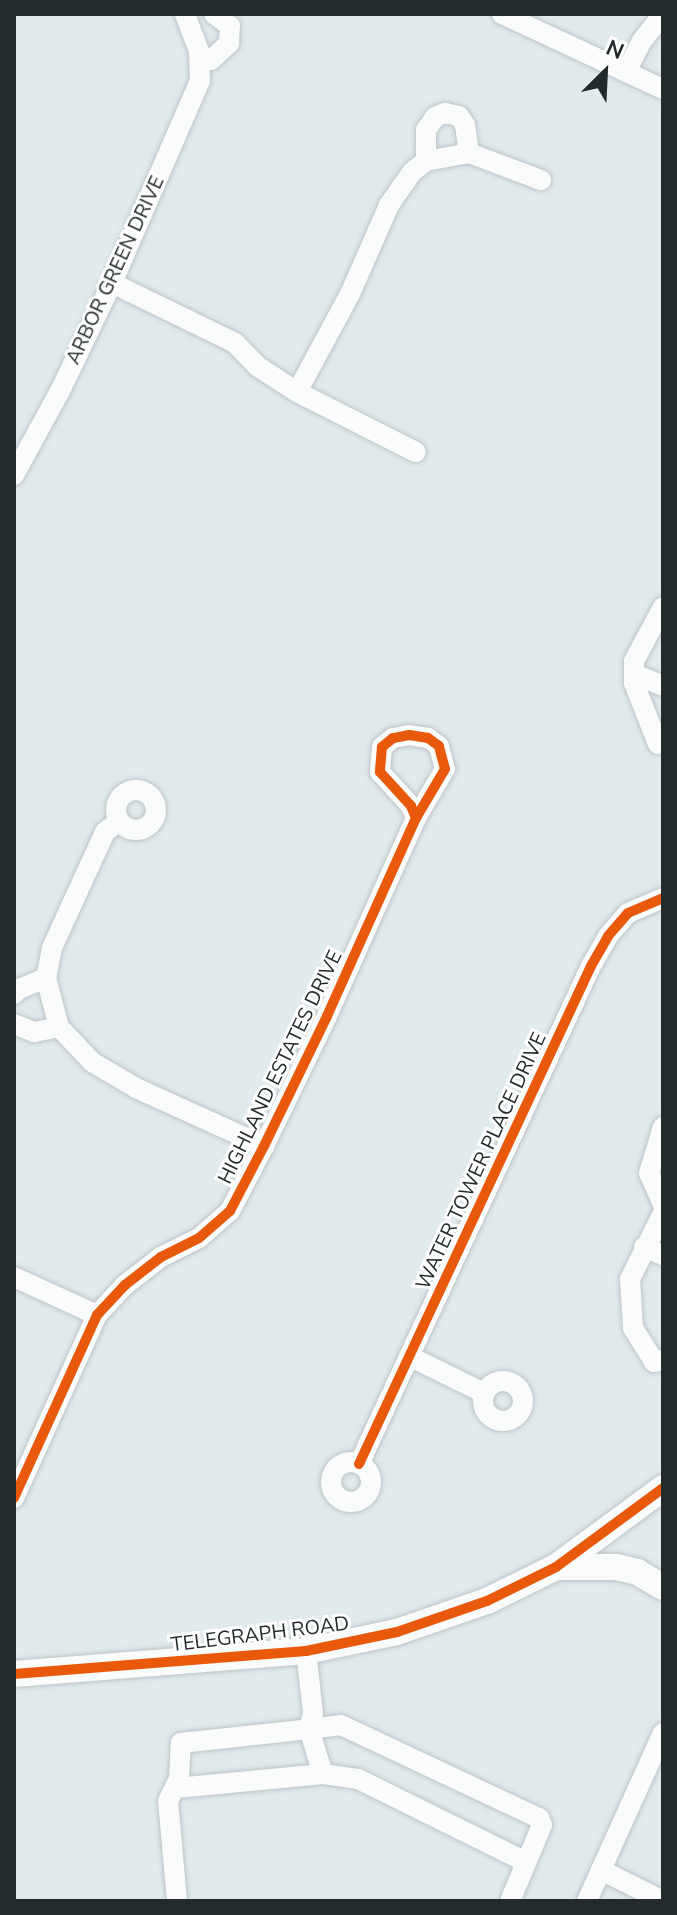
<!DOCTYPE html>
<html>
<head>
<meta charset="utf-8">
<style>
	body { margin:0 }
	#map { position:relative; width:677px; height:1915px; overflow:hidden; background:#e1eaed; font-family:"Nunito Sans",sans-serif }
	div>[style] { position:absolute }
	.roads { filter:drop-shadow(0 0 2px #bec5c8) drop-shadow(0 0 2px #bec5c8) }
	.minor>* { height:20px; margin:-10px; padding:0 10px; transform-origin:10px; border-radius:10px; background:#fafcfc }
	.minor>.ring { margin:-10px; padding:0; box-sizing:content-box; background:none; border:20px solid #fafcfc; border-radius:50% }
	.major>* { height:26px; margin:-13px; padding:0 13px; transform-origin:13px; border-radius:13px; background:#fafcfc }
	.cycleway>* { height:10px; margin:-5px; padding:0 5px; transform-origin:5px; border-radius:5px; background:#e8590c }
	span { translate:-50% -50%; white-space:nowrap; text-align:center; line-height:1.15; -webkit-text-stroke:6px #fff; paint-order:stroke }
	.street-label { font-size:20px; color:#232a2c }
	.frame { position:absolute; inset:0; border:16px solid #232a2c; pointer-events:none }
	.north { position:absolute; left:565px; top:32px; width:80px; height:80px; -webkit-text-stroke:6px #fff; paint-order:stroke; rotate:24deg; font-size:22px; font-weight:700; line-height:32px; text-align:center; color:#232a2c }
	.north::after { content:''; display:block; margin:auto; width:28px; height:36px; background:#232a2c; clip-path:polygon(50% 0,100% 100%,50% 72%,0 100%) }
</style>
</head>
<body>
<div id="map">
	<div class="roads">
		<div class="minor">
			<div style="left:502px;top:14px;width:178px;rotate:25deg"></div>
			<div style="left:200px;top:60px;width:11px"></div>
			<div style="left:211px;top:60px;width:25px;rotate:-43deg"></div>
			<div style="left:229px;top:43px;width:17px;rotate:-87deg"></div>
			<div style="left:230px;top:26px;width:20px;rotate:-143deg"></div>
			<div style="left:626px;top:72px;width:35px;rotate:-63deg"></div>
			<div style="left:642px;top:41px;width:34px;rotate:-52deg"></div>
			<div style="left:426px;top:161px;width:31px;rotate:-90deg"></div>
			<div style="left:426px;top:130px;width:16px;rotate:-55deg"></div>
			<div style="left:435px;top:117px;width:11px;rotate:-22deg"></div>
			<div style="left:445px;top:113px;width:14px;rotate:12deg"></div>
			<div style="left:459px;top:116px;width:11px;rotate:56deg"></div>
			<div style="left:465px;top:125px;width:28px;rotate:82deg"></div>
			<div style="left:112px;top:283px;width:137px;rotate:26deg"></div>
			<div style="left:235px;top:343px;width:32px;rotate:46deg"></div>
			<div style="left:257px;top:366px;width:48px;rotate:33deg"></div>
			<div style="left:297px;top:392px;width:133px;rotate:26.8deg"></div>
			<div style="left:297px;top:392px;width:111px;rotate:-61.6deg"></div>
			<div style="left:350px;top:294px;width:97px;rotate:-66.3deg"></div>
			<div style="left:389px;top:205px;width:40px;rotate:-55.1deg"></div>
			<div style="left:412px;top:172px;width:18px;rotate:-38deg"></div>
			<div style="left:426px;top:161px;width:44px;rotate:-10.5deg"></div>
			<div style="left:469px;top:153px;width:77px;rotate:20.6deg"></div>
			<div style="left:14px;top:475px;width:96px;rotate:-61.3deg"></div>
			<div style="left:60px;top:391px;width:120px;rotate:-64.3deg"></div>
			<div style="left:112px;top:283px;width:220px;rotate:-66.5deg"></div>
			<div style="left:200px;top:81px;width:30px;rotate:-92deg"></div>
			<div style="left:199px;top:51px;width:40px;rotate:-111deg"></div>
			<div style="left:634px;top:674px;width:31px;rotate:22deg"></div>
			<div style="left:658px;top:744px;width:66px;rotate:-111.5deg"></div>
			<div style="left:634px;top:683px;width:22px;rotate:-90deg"></div>
			<div style="left:634px;top:661px;width:61px;rotate:-61.8deg"></div>
			<div class="ring" style="left:116px;top:790px;width:20px;height:20px"></div>
			<div style="left:119px;top:821px;width:18px;rotate:142deg"></div>
			<div style="left:105px;top:832px;width:128px;rotate:114.6deg"></div>
			<div style="left:52px;top:948px;width:31px;rotate:101deg"></div>
			<div style="left:46px;top:978px;width:51px;rotate:75.1deg"></div>
			<div style="left:59px;top:1027px;width:48px;rotate:46.7deg"></div>
			<div style="left:92px;top:1062px;width:51px;rotate:30.6deg"></div>
			<div style="left:136px;top:1088px;width:141px;rotate:24.4deg"></div>
			<div style="left:14px;top:994px;width:7px;rotate:-45deg"></div>
			<div style="left:19px;top:989px;width:29px;rotate:-22deg"></div>
			<div style="left:14px;top:1024px;width:22px;rotate:22deg"></div>
			<div style="left:34px;top:1032px;width:25px;rotate:-11deg"></div>
			<div style="left:663px;top:1127px;width:48px;rotate:106.9deg"></div>
			<div style="left:649px;top:1173px;width:34px;rotate:66deg"></div>
			<div style="left:663px;top:1213px;width:74px;rotate:116.6deg"></div>
			<div style="left:630px;top:1279px;width:49px;rotate:86.5deg"></div>
			<div style="left:633px;top:1328px;width:40px;rotate:58deg"></div>
			<div style="left:654px;top:1362px;width:9px;rotate:-13deg"></div>
			<div style="left:644px;top:1247px;width:21px;rotate:23deg"></div>
			<div style="left:14px;top:1277px;width:91px;rotate:24.6deg"></div>
			<div style="left:411px;top:1357px;width:81px;rotate:26.3deg"></div>
			<div class="ring" style="left:483px;top:1381px;width:20px;height:20px"></div>
			<div class="ring" style="left:331px;top:1462px;width:20px;height:20px"></div>
			<div style="left:359px;top:1464px;width:549px;rotate:-65.02deg"></div>
			<div style="left:591px;top:966px;width:34px;rotate:-60deg"></div>
			<div style="left:608px;top:936px;width:30px;rotate:-49deg"></div>
			<div style="left:628px;top:913px;width:38px;rotate:-23deg"></div>
			<div style="left:14px;top:1498px;width:201px;rotate:-65.6deg"></div>
			<div style="left:97px;top:1315px;width:41px;rotate:-47deg"></div>
			<div style="left:125px;top:1285px;width:46px;rotate:-37.9deg"></div>
			<div style="left:161px;top:1257px;width:42px;rotate:-26.6deg"></div>
			<div style="left:199px;top:1238px;width:41px;rotate:-41.1deg"></div>
			<div style="left:230px;top:1211px;width:73px;rotate:-62.4deg"></div>
			<div style="left:264px;top:1146px;width:144px;rotate:-64.1deg"></div>
			<div style="left:327px;top:1016px;width:217px;rotate:-65.8deg"></div>
			<div style="left:416px;top:818px;width:57px;rotate:-59.4deg"></div>
			<div style="left:445px;top:769px;width:24px;rotate:-105deg"></div>
			<div style="left:439px;top:746px;width:14px;rotate:-144deg"></div>
			<div style="left:428px;top:738px;width:19px;rotate:-171deg"></div>
			<div style="left:409px;top:735px;width:16px;rotate:169deg"></div>
			<div style="left:393px;top:738px;width:14px;rotate:141deg"></div>
			<div style="left:382px;top:747px;width:25px;rotate:95deg"></div>
			<div style="left:380px;top:772px;width:46px;rotate:47.6deg"></div>
			<div style="left:411px;top:806px;width:13px;rotate:67deg"></div>
			<div style="left:323px;top:1774px;width:47px;rotate:-107.3deg"></div>
			<div style="left:309px;top:1729px;width:32px;rotate:-7deg"></div>
			<div style="left:341px;top:1725px;width:219px;rotate:25.2deg"></div>
			<div style="left:539px;top:1818px;width:8px;rotate:67deg"></div>
			<div style="left:542px;top:1825px;width:82px;rotate:112.8deg"></div>
			<div style="left:176px;top:1788px;width:148px;rotate:-5.4deg"></div>
			<div style="left:323px;top:1774px;width:35px;rotate:8deg"></div>
			<div style="left:358px;top:1779px;width:187px;rotate:26.3deg"></div>
			<div style="left:601px;top:1870px;width:69px;rotate:26.6deg"></div>
			<div style="left:177px;top:1901px;width:100px;rotate:-95.1deg"></div>
			<div style="left:168px;top:1801px;width:25px;rotate:-64deg"></div>
			<div style="left:179px;top:1778px;width:35px;rotate:-87deg"></div>
			<div style="left:181px;top:1743px;width:129px;rotate:-6.2deg"></div>
			<div style="left:309px;top:1729px;width:16px;rotate:-76deg"></div>
			<div style="left:313px;top:1713px;width:62px;rotate:-96.4deg"></div>
			<div style="left:587px;top:1901px;width:184px;rotate:-65.7deg"></div>
		</div>
		<div class="major">
			<div style="left:556px;top:1567px;width:60px"></div>
			<div style="left:616px;top:1567px;width:22px;rotate:13deg"></div>
			<div style="left:637px;top:1572px;width:30px;rotate:30deg"></div>
			<div style="left:14px;top:1674px;width:293px;rotate:-4.5deg"></div>
			<div style="left:306px;top:1651px;width:93px;rotate:-11.8deg"></div>
			<div style="left:397px;top:1632px;width:95px;rotate:-19deg"></div>
			<div style="left:487px;top:1601px;width:77px;rotate:-26.2deg"></div>
			<div style="left:556px;top:1567px;width:133px;rotate:-36.4deg"></div>
		</div>
	</div>
	<div class="cycleway">
		<div style="left:359px;top:1464px;width:549px;rotate:-65.02deg"></div>
		<div style="left:591px;top:966px;width:34px;rotate:-60deg"></div>
		<div style="left:608px;top:936px;width:30px;rotate:-49deg"></div>
		<div style="left:628px;top:913px;width:38px;rotate:-23deg"></div>
		<div style="left:14px;top:1498px;width:201px;rotate:-65.6deg"></div>
		<div style="left:97px;top:1315px;width:41px;rotate:-47deg"></div>
		<div style="left:125px;top:1285px;width:46px;rotate:-37.9deg"></div>
		<div style="left:161px;top:1257px;width:42px;rotate:-26.6deg"></div>
		<div style="left:199px;top:1238px;width:41px;rotate:-41.1deg"></div>
		<div style="left:230px;top:1211px;width:73px;rotate:-62.4deg"></div>
		<div style="left:264px;top:1146px;width:144px;rotate:-64.1deg"></div>
		<div style="left:327px;top:1016px;width:217px;rotate:-65.8deg"></div>
		<div style="left:416px;top:818px;width:57px;rotate:-59.4deg"></div>
		<div style="left:445px;top:769px;width:24px;rotate:-105deg"></div>
		<div style="left:439px;top:746px;width:14px;rotate:-144deg"></div>
		<div style="left:428px;top:738px;width:19px;rotate:-171deg"></div>
		<div style="left:409px;top:735px;width:16px;rotate:169deg"></div>
		<div style="left:393px;top:738px;width:14px;rotate:141deg"></div>
		<div style="left:382px;top:747px;width:25px;rotate:95deg"></div>
		<div style="left:380px;top:772px;width:46px;rotate:47.6deg"></div>
		<div style="left:411px;top:806px;width:13px;rotate:67deg"></div>
		<div style="left:14px;top:1674px;width:293px;rotate:-4.5deg"></div>
		<div style="left:306px;top:1651px;width:93px;rotate:-11.8deg"></div>
		<div style="left:397px;top:1632px;width:95px;rotate:-19deg"></div>
		<div style="left:487px;top:1601px;width:77px;rotate:-26.2deg"></div>
		<div style="left:556px;top:1567px;width:133px;rotate:-36.4deg"></div>
	</div>
	<div class="street-label">
		<span style="left:115px;top:270px;rotate:-65deg">ARBOR GREEN DRIVE</span>
		<span style="left:280px;top:1067px;rotate:-64deg">HIGHLAND ESTATES DRIVE</span>
		<span style="left:481px;top:1161px;rotate:-65deg">WATER TOWER PLACE DRIVE</span>
		<span style="left:260px;top:1634px;rotate:-7deg">TELEGRAPH ROAD</span>
	</div>
	<div class="frame"></div>
	<div class="north">N</div>
</div>
</body>
</html>
